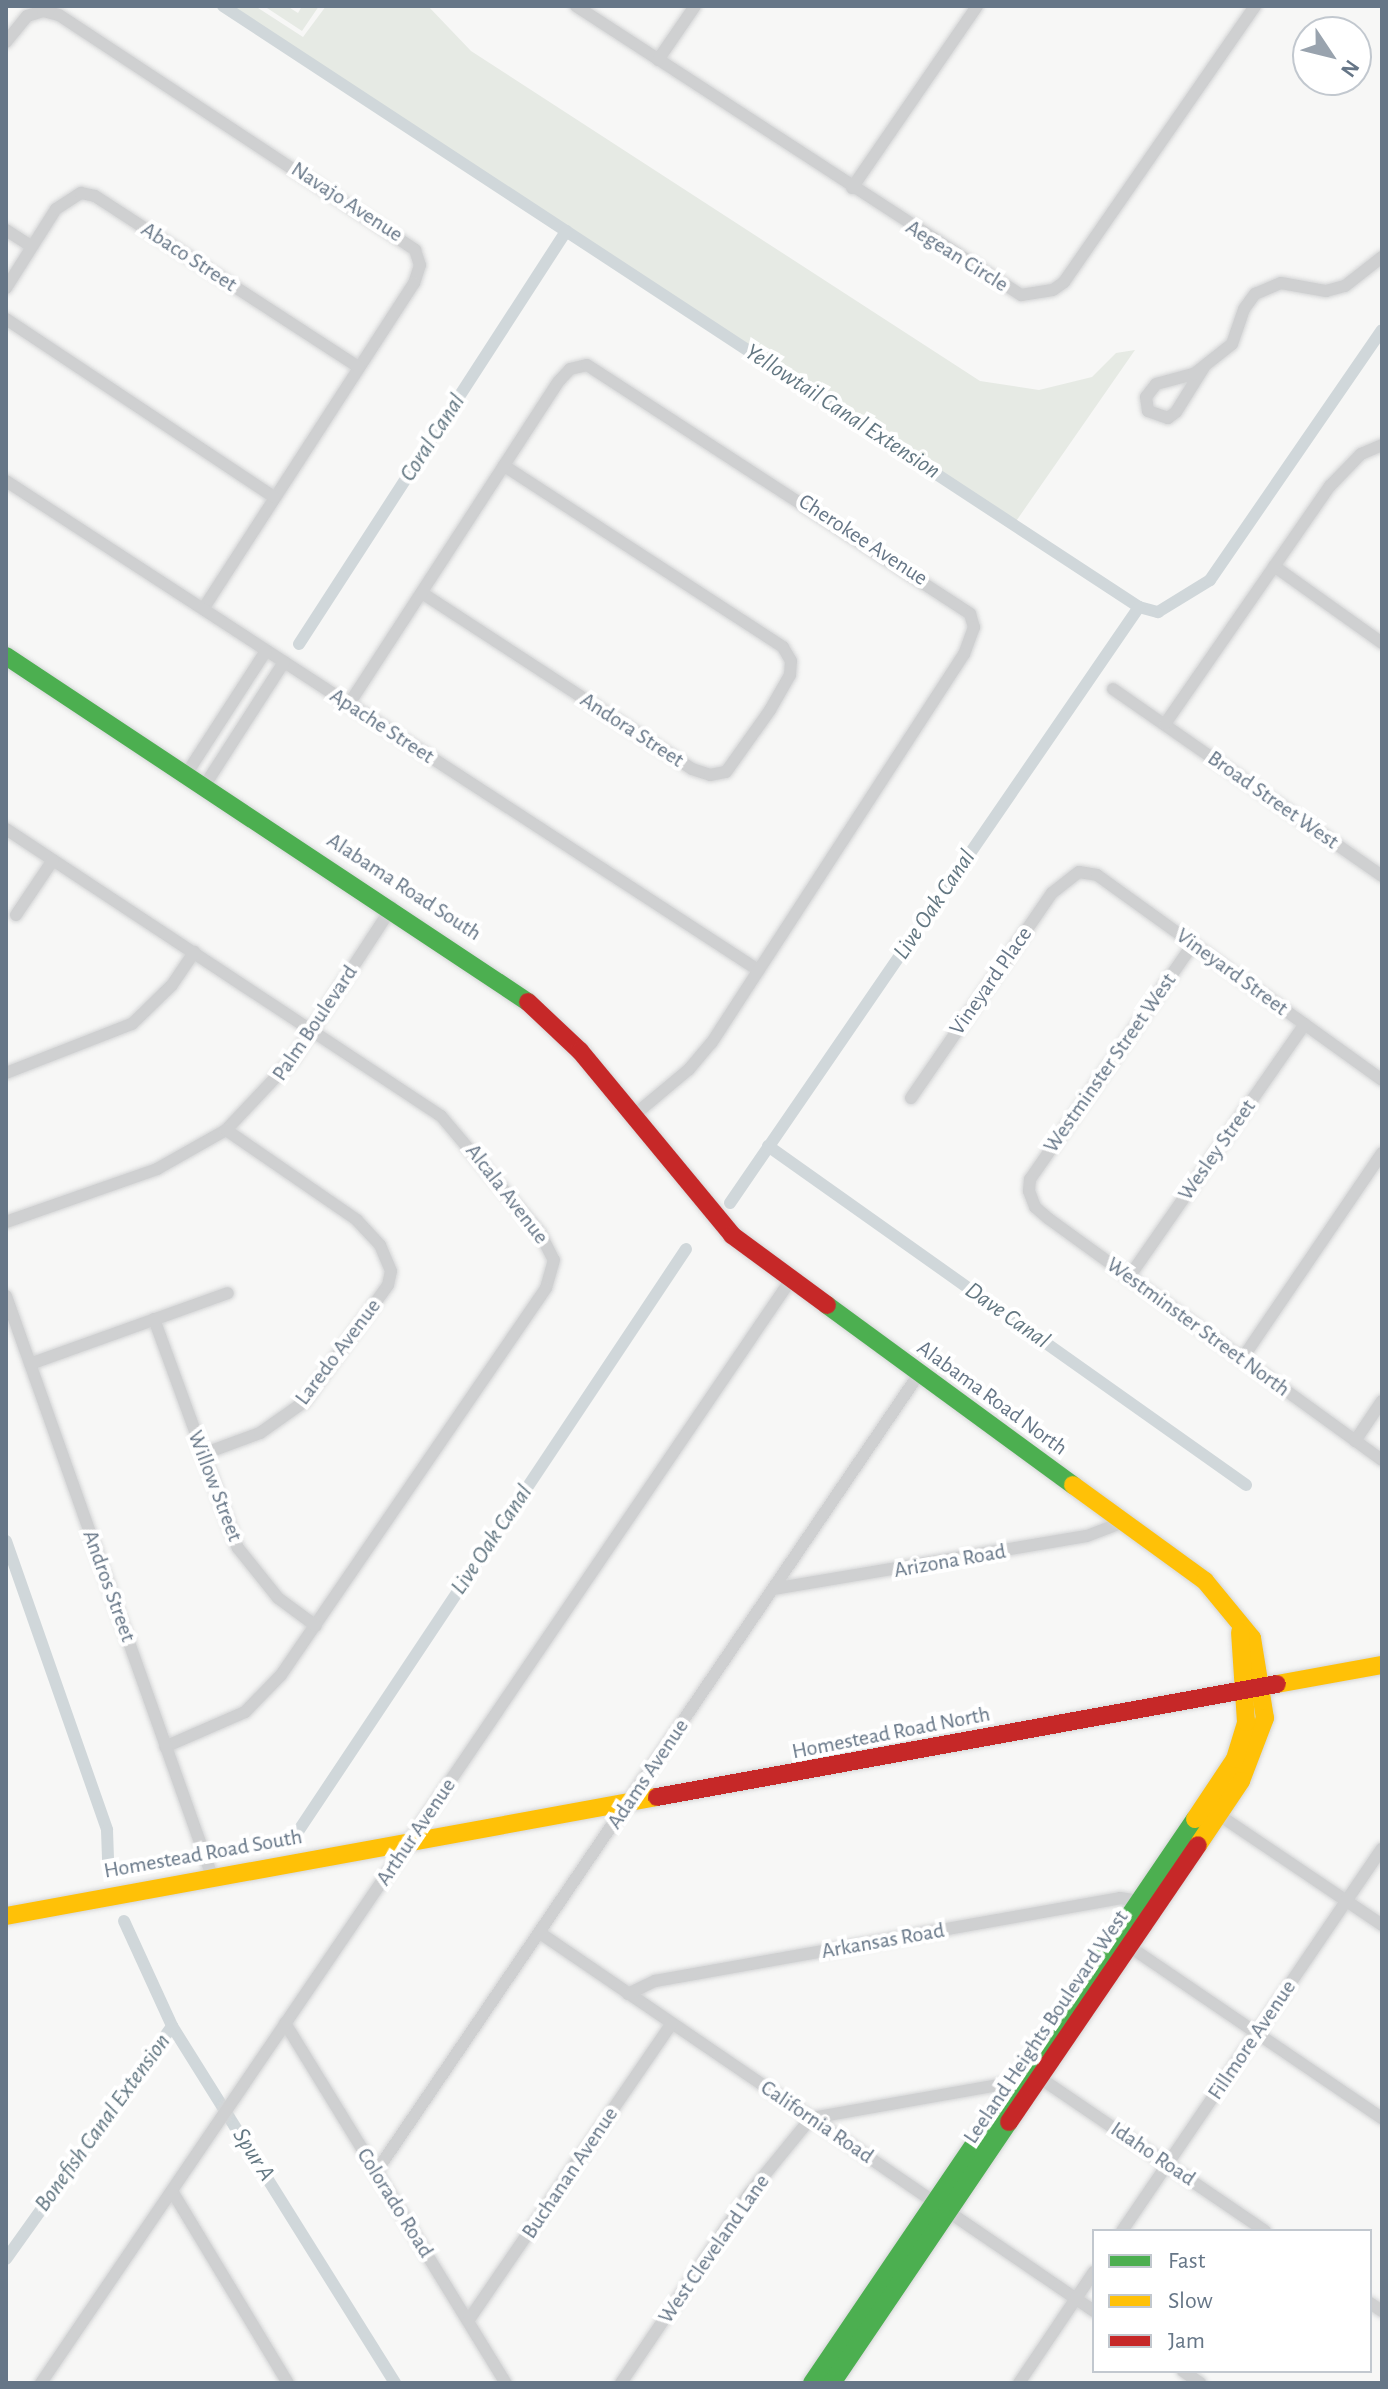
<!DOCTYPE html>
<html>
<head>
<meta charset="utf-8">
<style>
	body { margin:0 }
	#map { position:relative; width:1388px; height:2389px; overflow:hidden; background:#f7f7f6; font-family:"Alegreya Sans",sans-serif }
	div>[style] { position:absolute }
	.green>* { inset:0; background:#e6eae4 }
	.canal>* { height:12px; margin:-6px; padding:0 6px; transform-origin:6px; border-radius:6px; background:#d0d7da }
	.roads { filter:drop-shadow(0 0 2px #d4d5d6) drop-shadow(0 0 2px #d4d5d6) }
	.street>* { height:12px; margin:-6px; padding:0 6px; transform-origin:6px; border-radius:6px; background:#cfd0d1 }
	.fast>* { height:18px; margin:-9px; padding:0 9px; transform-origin:9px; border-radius:9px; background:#4caf50 }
	.slow>* { height:18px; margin:-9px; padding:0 9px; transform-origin:9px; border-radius:9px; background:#ffc107 }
	.jam>* { height:18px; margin:-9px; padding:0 9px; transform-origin:9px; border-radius:9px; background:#c62828 }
	span { translate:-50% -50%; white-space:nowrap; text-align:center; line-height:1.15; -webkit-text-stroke:8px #fff; paint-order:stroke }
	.street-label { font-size:22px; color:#667687 }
	.water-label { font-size:24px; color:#637782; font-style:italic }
	.frame { position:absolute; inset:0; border:8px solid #667687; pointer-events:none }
	.legend { position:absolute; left:1092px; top:2229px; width:280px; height:144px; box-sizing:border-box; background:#fff; border:2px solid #c2c8cf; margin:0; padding:10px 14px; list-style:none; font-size:24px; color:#667687 }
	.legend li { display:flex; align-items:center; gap:16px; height:40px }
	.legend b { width:40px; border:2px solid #c2c8cf }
	.north { position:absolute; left:1292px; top:16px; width:80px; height:80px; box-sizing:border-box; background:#fff; border:2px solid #c2c8cf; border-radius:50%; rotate:125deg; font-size:22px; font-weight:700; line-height:32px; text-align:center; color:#667687 }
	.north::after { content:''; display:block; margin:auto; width:28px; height:36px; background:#99a3ae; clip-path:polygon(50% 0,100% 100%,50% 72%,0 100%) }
</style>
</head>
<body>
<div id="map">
	<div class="green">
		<div style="clip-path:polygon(216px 6px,255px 6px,303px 37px,326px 6px,428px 6px,471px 51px,980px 381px,1039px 390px,1092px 377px,1116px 353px,1135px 350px,1012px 527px)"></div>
		<div style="clip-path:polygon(264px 6px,287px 6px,298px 13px,302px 6px,319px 6px,302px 31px)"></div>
	</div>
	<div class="canal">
		<div style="left:223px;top:6px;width:1096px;rotate:33.27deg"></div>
		<div style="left:1139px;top:607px;width:20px;rotate:15deg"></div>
		<div style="left:1158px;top:612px;width:61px;rotate:-31.6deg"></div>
		<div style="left:1210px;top:580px;width:303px;rotate:-55.5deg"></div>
		<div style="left:299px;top:644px;width:492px;rotate:-57.1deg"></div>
		<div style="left:768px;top:1146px;width:586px;rotate:35.34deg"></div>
		<div style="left:730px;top:1203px;width:723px;rotate:-55.54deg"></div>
		<div style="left:6px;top:1541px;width:306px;rotate:70.7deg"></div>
		<div style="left:107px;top:1830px;width:34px;rotate:88deg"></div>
		<div style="left:299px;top:1830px;width:698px;rotate:-56.33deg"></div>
		<div style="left:124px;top:1921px;width:115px;rotate:65.4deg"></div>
		<div style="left:172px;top:2026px;width:421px;rotate:58deg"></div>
		<div style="left:6px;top:2259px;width:286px;rotate:-54.5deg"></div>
	</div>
	<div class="roads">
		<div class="street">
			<div style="left:576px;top:6px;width:531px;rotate:33deg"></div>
			<div style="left:1021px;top:295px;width:32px;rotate:-9deg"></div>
			<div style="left:1053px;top:290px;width:14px;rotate:-36deg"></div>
			<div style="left:1064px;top:282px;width:336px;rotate:-55.3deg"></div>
			<div style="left:6px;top:42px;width:33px;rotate:-51deg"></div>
			<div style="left:27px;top:16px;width:17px;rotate:-17deg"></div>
			<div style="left:43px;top:11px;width:16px;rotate:14deg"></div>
			<div style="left:59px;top:15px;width:427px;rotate:33.4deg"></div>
			<div style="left:415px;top:250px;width:16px;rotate:72deg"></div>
			<div style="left:420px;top:265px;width:19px;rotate:108deg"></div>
			<div style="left:414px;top:283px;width:388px;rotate:122.9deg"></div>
			<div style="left:658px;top:60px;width:65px;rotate:-55.6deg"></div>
			<div style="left:852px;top:188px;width:221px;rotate:-55.5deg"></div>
			<div style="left:6px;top:230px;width:30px;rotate:33deg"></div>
			<div style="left:6px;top:288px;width:93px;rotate:-57.7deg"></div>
			<div style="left:56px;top:209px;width:30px;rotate:-33deg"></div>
			<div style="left:81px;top:193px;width:14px;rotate:12deg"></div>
			<div style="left:95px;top:196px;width:314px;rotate:33deg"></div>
			<div style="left:6px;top:319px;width:322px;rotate:33.6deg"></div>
			<div style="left:1204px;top:367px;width:53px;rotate:121.9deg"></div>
			<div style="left:1176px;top:412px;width:10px;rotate:143deg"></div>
			<div style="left:1168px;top:418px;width:21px;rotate:-161deg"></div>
			<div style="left:1148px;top:411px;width:14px;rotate:-98deg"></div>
			<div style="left:1146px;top:397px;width:16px;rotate:-52deg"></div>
			<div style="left:1156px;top:384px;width:39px;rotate:-15deg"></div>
			<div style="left:1194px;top:374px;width:48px;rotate:-38.3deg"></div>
			<div style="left:1232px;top:344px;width:37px;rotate:-71deg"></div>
			<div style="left:1244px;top:309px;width:19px;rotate:-54deg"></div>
			<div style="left:1255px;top:294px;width:28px;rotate:-23deg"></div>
			<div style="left:1281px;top:283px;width:46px;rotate:10.1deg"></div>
			<div style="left:1326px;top:291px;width:20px;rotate:-15deg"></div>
			<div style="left:1345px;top:286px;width:47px;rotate:-38.1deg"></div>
			<div style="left:6px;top:481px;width:897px;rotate:33.03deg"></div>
			<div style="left:1274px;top:566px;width:133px;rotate:35.5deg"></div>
			<div style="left:422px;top:593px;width:322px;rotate:33.1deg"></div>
			<div style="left:692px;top:769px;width:19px;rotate:18deg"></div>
			<div style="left:710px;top:775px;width:16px;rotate:-11deg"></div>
			<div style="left:726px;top:772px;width:76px;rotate:-54.6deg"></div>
			<div style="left:770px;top:710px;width:40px;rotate:-60.3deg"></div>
			<div style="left:790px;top:675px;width:14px;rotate:-86deg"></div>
			<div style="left:791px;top:661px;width:16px;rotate:-120deg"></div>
			<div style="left:783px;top:647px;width:333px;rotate:-147deg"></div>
			<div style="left:1113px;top:689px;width:328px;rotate:34.8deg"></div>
			<div style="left:349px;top:704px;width:385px;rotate:-57deg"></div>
			<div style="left:559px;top:381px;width:16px;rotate:-47deg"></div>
			<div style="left:570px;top:369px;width:17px;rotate:-13deg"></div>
			<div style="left:587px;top:365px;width:457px;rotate:33deg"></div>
			<div style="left:970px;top:614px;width:14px;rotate:73deg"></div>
			<div style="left:974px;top:627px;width:29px;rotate:110deg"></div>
			<div style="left:964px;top:654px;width:464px;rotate:123deg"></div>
			<div style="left:711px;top:1043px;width:35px;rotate:130deg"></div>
			<div style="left:688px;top:1070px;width:73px;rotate:140deg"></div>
			<div style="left:1165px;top:724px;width:290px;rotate:-55.3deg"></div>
			<div style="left:1330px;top:486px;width:45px;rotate:-45.9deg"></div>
			<div style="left:1361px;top:454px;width:23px;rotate:-23deg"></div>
			<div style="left:187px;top:773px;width:145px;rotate:-57.1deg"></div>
			<div style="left:205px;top:785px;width:146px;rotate:-57.3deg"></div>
			<div style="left:6px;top:829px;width:521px;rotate:33.42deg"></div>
			<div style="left:441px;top:1116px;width:153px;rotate:49.8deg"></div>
			<div style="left:540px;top:1233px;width:30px;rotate:63deg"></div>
			<div style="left:554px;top:1260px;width:29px;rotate:106deg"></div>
			<div style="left:546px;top:1288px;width:469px;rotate:124.4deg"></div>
			<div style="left:281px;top:1675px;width:52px;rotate:134.2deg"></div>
			<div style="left:245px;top:1712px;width:87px;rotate:156.4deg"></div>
			<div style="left:16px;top:915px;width:66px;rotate:-56.1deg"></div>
			<div style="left:1193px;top:944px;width:286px;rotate:124.7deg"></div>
			<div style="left:1030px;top:1179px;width:12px;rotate:95deg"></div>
			<div style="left:1029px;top:1191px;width:17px;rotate:69deg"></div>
			<div style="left:1035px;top:1207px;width:18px;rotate:41deg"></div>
			<div style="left:1049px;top:1219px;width:411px;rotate:35.9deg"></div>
			<div style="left:6px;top:1073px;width:135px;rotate:-21.3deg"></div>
			<div style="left:132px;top:1024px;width:56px;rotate:-44.3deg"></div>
			<div style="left:172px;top:985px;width:40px;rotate:-56deg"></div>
			<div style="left:911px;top:1098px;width:249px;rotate:-55.5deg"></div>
			<div style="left:1052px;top:893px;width:34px;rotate:-38deg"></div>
			<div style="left:1079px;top:872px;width:18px;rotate:9deg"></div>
			<div style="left:1097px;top:875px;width:351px;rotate:35.7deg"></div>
			<div style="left:6px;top:1222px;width:160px;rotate:-19.3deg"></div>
			<div style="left:157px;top:1169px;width:79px;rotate:-29.5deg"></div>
			<div style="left:226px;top:1130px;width:98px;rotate:-46.7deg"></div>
			<div style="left:293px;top:1059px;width:181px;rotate:-56.9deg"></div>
			<div style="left:1129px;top:1277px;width:308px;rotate:-55.2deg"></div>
			<div style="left:6px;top:1296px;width:615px;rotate:70.45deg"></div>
			<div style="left:154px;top:1319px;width:244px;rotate:69.9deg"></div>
			<div style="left:238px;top:1548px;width:64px;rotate:51.3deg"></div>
			<div style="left:278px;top:1598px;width:47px;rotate:36.4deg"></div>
			<div style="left:1242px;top:1359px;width:249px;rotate:-55.8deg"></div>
			<div style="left:30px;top:1364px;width:210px;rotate:-19.7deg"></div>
			<div style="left:1355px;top:1441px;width:48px;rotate:-56deg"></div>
			<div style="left:203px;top:1454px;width:61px;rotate:-20.2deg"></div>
			<div style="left:260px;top:1433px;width:54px;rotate:-35.2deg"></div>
			<div style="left:304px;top:1402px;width:144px;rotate:-54.3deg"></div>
			<div style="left:388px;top:1285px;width:14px;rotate:-78deg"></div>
			<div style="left:391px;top:1271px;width:28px;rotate:-113deg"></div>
			<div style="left:380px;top:1245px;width:34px;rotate:-133deg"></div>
			<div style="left:357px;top:1220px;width:159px;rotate:-145.5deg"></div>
			<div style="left:773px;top:1589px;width:318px;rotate:-9.6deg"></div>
			<div style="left:1087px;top:1536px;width:40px;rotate:-21deg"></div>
			<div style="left:1219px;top:1815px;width:197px;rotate:34deg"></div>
			<div style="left:540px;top:1933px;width:671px;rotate:34.31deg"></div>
			<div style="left:1130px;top:1947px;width:305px;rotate:34.2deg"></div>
			<div style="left:628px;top:1994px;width:30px;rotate:-26deg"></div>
			<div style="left:655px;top:1981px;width:472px;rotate:-10.1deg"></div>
			<div style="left:1120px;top:1898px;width:20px;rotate:9deg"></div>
			<div style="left:285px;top:2023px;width:422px;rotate:58.5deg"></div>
			<div style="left:1040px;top:2078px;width:272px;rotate:34.2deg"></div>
			<div style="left:376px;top:2172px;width:965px;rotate:-55.77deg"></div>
			<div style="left:172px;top:2191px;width:224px;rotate:58.9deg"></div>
			<div style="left:1122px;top:2231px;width:462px;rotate:-55.8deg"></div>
			<div style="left:1370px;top:2303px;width:14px;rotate:34deg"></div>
			<div style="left:468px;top:2321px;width:360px;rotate:-55.6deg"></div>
			<div style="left:1183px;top:2371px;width:21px;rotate:35deg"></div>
			<div style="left:41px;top:2383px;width:1332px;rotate:-55.8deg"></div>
			<div style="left:621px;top:2383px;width:228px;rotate:-55.9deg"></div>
			<div style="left:749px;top:2194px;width:98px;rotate:-50.8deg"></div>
			<div style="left:811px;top:2118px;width:208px;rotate:-10deg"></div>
			<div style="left:1019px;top:2383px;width:134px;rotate:-56deg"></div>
		</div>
		<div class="fast">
			<div style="left:6px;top:656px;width:626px;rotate:33.54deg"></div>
			<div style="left:827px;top:1305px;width:305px;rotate:36.2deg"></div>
			<div style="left:812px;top:2383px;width:682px;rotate:-55.82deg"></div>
			<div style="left:832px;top:2383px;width:315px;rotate:-55.9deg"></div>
		</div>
		<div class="slow">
			<div style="left:1073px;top:1485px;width:163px;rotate:36deg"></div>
			<div style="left:1205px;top:1581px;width:74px;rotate:50.5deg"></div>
			<div style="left:1252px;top:1638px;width:81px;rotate:80.8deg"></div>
			<div style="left:1265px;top:1718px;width:67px;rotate:110.9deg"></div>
			<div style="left:1241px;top:1781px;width:77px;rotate:123.9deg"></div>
			<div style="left:1277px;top:1684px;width:107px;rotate:-10.3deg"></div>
			<div style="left:1195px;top:1819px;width:72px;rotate:-56.3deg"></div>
			<div style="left:1235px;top:1759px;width:39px;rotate:-73deg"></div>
			<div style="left:1246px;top:1722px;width:90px;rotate:-93.8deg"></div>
			<div style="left:6px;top:1916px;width:662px;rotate:-10.36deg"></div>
		</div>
		<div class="jam">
			<div style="left:528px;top:1002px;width:71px;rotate:43.3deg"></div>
			<div style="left:580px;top:1051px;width:239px;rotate:50.4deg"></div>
			<div style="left:732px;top:1235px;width:118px;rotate:36.4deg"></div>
			<div style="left:657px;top:1797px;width:630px;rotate:-10.33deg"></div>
			<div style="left:1009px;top:2122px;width:335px;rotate:-55.7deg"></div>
		</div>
	</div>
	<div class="street-label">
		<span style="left:347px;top:202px;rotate:33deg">Navajo Avenue</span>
		<span style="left:957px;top:256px;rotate:32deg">Aegean Circle</span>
		<span style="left:189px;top:257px;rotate:33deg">Abaco Street</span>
		<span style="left:863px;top:540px;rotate:33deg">Cherokee Avenue</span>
		<span style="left:382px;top:726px;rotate:33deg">Apache Street</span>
		<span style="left:632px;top:730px;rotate:33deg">Andora Street</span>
		<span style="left:1273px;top:800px;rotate:35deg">Broad Street West</span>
		<span style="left:404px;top:887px;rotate:33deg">Alabama Road South</span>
		<span style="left:1232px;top:972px;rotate:36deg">Vineyard Street</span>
		<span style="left:991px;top:981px;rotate:-55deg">Vineyard Place</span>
		<span style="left:315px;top:1023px;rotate:-56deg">Palm Boulevard</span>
		<span style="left:1110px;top:1063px;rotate:-55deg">Westminster Street West</span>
		<span style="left:1217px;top:1150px;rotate:-55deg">Wesley Street</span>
		<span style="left:507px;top:1194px;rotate:52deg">Alcala Avenue</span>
		<span style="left:1198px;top:1327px;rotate:36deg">Westminster Street North</span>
		<span style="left:338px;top:1352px;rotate:-53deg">Laredo Avenue</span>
		<span style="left:992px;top:1398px;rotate:36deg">Alabama Road North</span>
		<span style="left:215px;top:1486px;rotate:69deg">Willow Street</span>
		<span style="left:950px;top:1561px;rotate:-10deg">Arizona Road</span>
		<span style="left:109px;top:1586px;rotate:70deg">Andros Street</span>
		<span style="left:891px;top:1733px;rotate:-11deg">Homestead Road North</span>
		<span style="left:648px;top:1774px;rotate:-56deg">Adams Avenue</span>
		<span style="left:416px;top:1832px;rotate:-56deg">Arthur Avenue</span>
		<span style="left:203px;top:1854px;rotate:-10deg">Homestead Road South</span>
		<span style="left:883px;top:1941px;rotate:-10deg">Arkansas Road</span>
		<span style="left:1046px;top:2027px;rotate:-56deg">Leeland Heights Boulevard West</span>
		<span style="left:1252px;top:2040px;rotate:-56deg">Fillmore Avenue</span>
		<span style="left:817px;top:2122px;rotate:34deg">California Road</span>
		<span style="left:1153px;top:2154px;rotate:34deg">Idaho Road</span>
		<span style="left:570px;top:2173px;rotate:-56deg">Buchanan Avenue</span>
		<span style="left:395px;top:2203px;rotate:58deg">Colorado Road</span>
		<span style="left:714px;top:2249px;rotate:-55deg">West Cleveland Lane</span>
	</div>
	<div class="water-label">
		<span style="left:842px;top:412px;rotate:33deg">Yellowtail Canal Extension</span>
		<span style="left:433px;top:438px;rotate:-57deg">Coral Canal</span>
		<span style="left:935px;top:905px;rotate:-56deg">Live Oak Canal</span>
		<span style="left:1007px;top:1316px;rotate:35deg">Dave Canal</span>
		<span style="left:492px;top:1540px;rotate:-56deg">Live Oak Canal</span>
		<span style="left:103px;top:2123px;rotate:-54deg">Bonefish Canal Extension</span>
		<span style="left:253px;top:2155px;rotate:58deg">Spur A</span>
	</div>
	<div class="frame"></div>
	<ul class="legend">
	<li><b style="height:10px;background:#4caf50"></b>Fast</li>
	<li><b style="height:10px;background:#ffc107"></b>Slow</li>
	<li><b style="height:10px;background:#c62828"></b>Jam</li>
	</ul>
	<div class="north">N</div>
</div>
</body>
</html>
